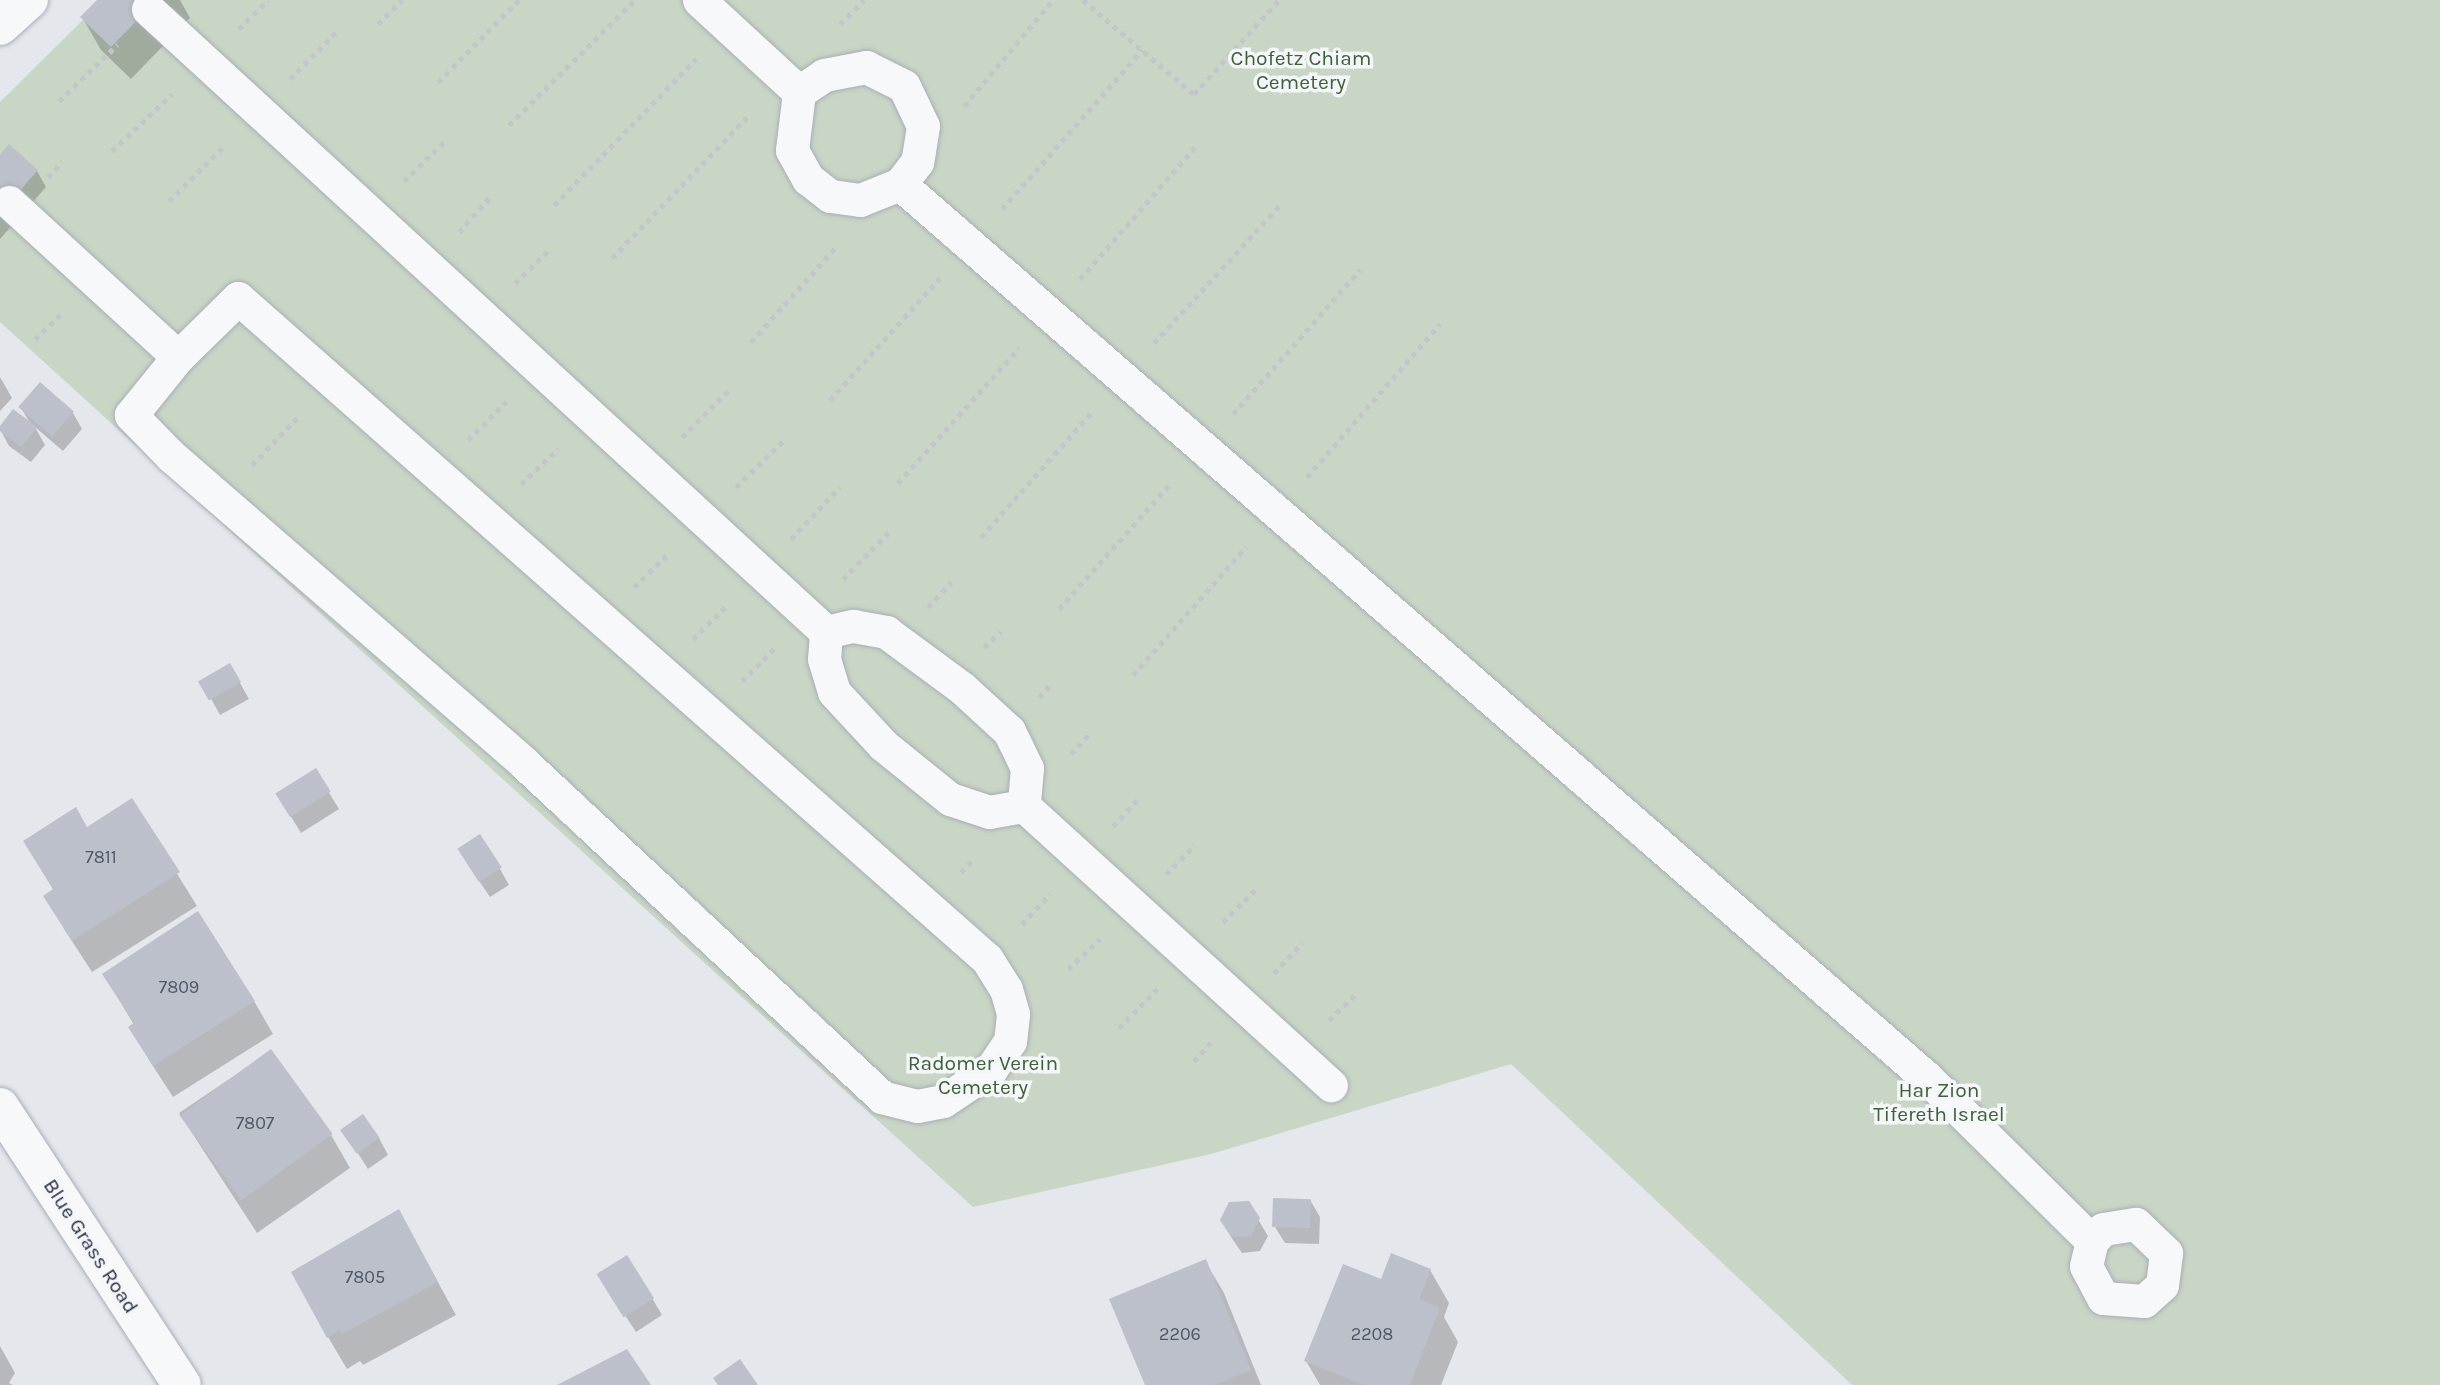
<!DOCTYPE html>
<html>
<head>
<meta charset="utf-8">
<style>
	body { margin:0 }
	#map { position:relative; width:2440px; height:1385px; overflow:hidden; background:#e4e7ec; font-family:Karla,sans-serif }
	div>[style] { position:absolute }
	.green>* { inset:0; background:#c9d6c5 }
	.shadow>* { inset:0; background:#0003; transform-origin:0 0 }
	.building>* { inset:0; background:#bbc0ca; transform-origin:0 0 }
	.path>* { height:4.5px; margin-top:-2.25px; transform-origin:0; background:repeating-linear-gradient(90deg,#c2c5cb 0 5px,transparent 0 10px) }
	.roads { filter:drop-shadow(0 0 2px #a9aeb7) drop-shadow(0 0 2px #a9aeb7) }
	.service>* { height:33px; margin:-16.5px; padding:0 16.5px; transform-origin:16.5px; border-radius:16.5px; background:#f7f8fa }
	.minor>* { height:38px; margin:-19px; padding:0 19px; transform-origin:19px; border-radius:19px; background:#f7f8fa }
	.tertiary>* { height:38px; margin:-19px; padding:0 19px; transform-origin:19px; border-radius:19px; background:#f7f8fa }
	span { translate:-50% -50%; white-space:nowrap; text-align:center; line-height:1.15; -webkit-text-stroke:7px #f4f6f9; paint-order:stroke }
	.number-label { font-size:18px; color:#4f5766 }
	.number-label span { -webkit-text-stroke-width:0 }
	.park-label { font-size:21px; color:#3f6138 }
	.street-label { font-size:21px; color:#2b3445 }
</style>
</head>
<body>
<div id="map">
	<div class="green">
		<div style="clip-path:polygon(103px 0,2440px 0,2440px 1385px,1852px 1385px,1511px 1064px,1211px 1154px,973px 1207px,0 322px,0 102px)"></div>
	</div>
	<div class="shadow">
		<div style="clip-path:polygon(99px 0,180px 0,190px 18px,131px 79px,101px 50px,82px 17px)"></div>
		<div style="clip-path:polygon(0 157px,37px 171px,46px 187px,0 239px)"></div>
		<div style="clip-path:polygon(0 377px,12px 398px,0 411px)"></div>
		<div style="clip-path:polygon(41px 384px,73px 413px,82px 429px,63px 451px,35px 427px,45px 445px,31px 462px,9px 446px,0 429px,31px 425px,20px 406px)"></div>
		<div style="left:230px;top:665px;width:39px;height:33px;rotate:61deg"></div>
		<div style="clip-path:polygon(315px 770px,339px 809px,301px 833px,287px 810px)"></div>
		<div style="clip-path:polygon(132px 801px,197px 906px,92px 972px,64px 929px,54px 891px,25px 842px,87px 829px)"></div>
		<div style="clip-path:polygon(469px 866px,500px 869px,509px 885px,490px 897px)"></div>
		<div style="clip-path:polygon(104px 974px,254px 1001px,273px 1034px,173px 1097px,149px 1060px,134px 1025px)"></div>
		<div style="clip-path:polygon(271px 1051px,331px 1135px,350px 1168px,257px 1233px,179px 1113px)"></div>
		<div style="clip-path:polygon(343px 1130px,379px 1138px,388px 1155px,368px 1169px)"></div>
		<div style="clip-path:polygon(1310px 1200px,1320px 1217px,1319px 1244px,1285px 1243px,1275px 1227px)"></div>
		<div style="clip-path:polygon(1248px 1203px,1268px 1236px,1260px 1251px,1242px 1253px,1231px 1237px)"></div>
		<div style="clip-path:polygon(417px 1244px,456px 1315px,363px 1365px,360px 1361px,347px 1369px,328px 1337px)"></div>
		<div style="clip-path:polygon(1205px 1261px,1224px 1293px,1261px 1385px,1147px 1385px)"></div>
		<div style="clip-path:polygon(1430px 1270px,1449px 1303px,1444px 1317px,1458px 1342px,1441px 1385px,1320px 1385px,1306px 1361px,1382px 1282px)"></div>
		<div style="clip-path:polygon(609px 1291px,652px 1298px,662px 1315px,636px 1332px)"></div>
		<div style="clip-path:polygon(0 1346px,15px 1373px,9px 1383px,13px 1385px,0 1385px)"></div>
	</div>
	<div class="building">
		<div style="clip-path:polygon(97px 0,157px 0,111px 47px,80px 17px)"></div>
		<div style="clip-path:polygon(9px 144px,38px 170px,0 213px,0 155px)"></div>
		<div style="left:40px;top:382px;width:45px;height:33px;rotate:41deg"></div>
		<div style="clip-path:polygon(13px 409px,37px 427px,21px 447px,0 431px,0 426px)"></div>
		<div style="left:230px;top:663px;width:22px;height:37px;rotate:60deg"></div>
		<div style="left:316px;top:768px;width:28px;height:48px;rotate:58deg"></div>
		<div style="clip-path:polygon(132px 798px,180px 872px,72px 941px,43px 896px,53px 889px,23px 841px,76px 807px,87px 827px)"></div>
		<div style="left:480px;top:834px;width:40px;height:27px;rotate:57deg"></div>
		<div style="clip-path:polygon(198px 911px,255px 1001px,153px 1066px,128px 1027px,134px 1023px,102px 974px)"></div>
		<div style="left:271px;top:1049px;width:105px;height:113px;rotate:54deg"></div>
		<div style="left:363px;top:1114px;width:29px;height:28px;rotate:55deg"></div>
		<div style="left:1273px;top:1198px;width:38px;height:29px;rotate:2deg"></div>
		<div style="clip-path:polygon(1249px 1201px,1260px 1218px,1251px 1236px,1231px 1237px,1220px 1220px,1229px 1202px)"></div>
		<div style="clip-path:polygon(399px 1209px,438px 1282px,342px 1334px,340px 1330px,327px 1338px,291px 1272px)"></div>
		<div style="clip-path:polygon(1391px 1253px,1431px 1269px,1419px 1299px,1440px 1308px,1410px 1385px,1364px 1385px,1304px 1361px,1343px 1264px,1381px 1279px)"></div>
		<div style="left:627px;top:1255px;width:51px;height:36px;rotate:58deg"></div>
		<div style="clip-path:polygon(1206px 1259px,1251px 1370px,1214px 1385px,1145px 1385px,1109px 1299px)"></div>
		<div style="clip-path:polygon(627px 1349px,651px 1385px,557px 1385px)"></div>
		<div style="clip-path:polygon(740px 1359px,758px 1385px,718px 1385px,713px 1378px)"></div>
	</div>
	<div class="path">
		<div style="left:1083px;top:0;width:145px;rotate:40.3deg"></div>
		<div style="left:1194px;top:94px;width:127px;rotate:-47.9deg"></div>
		<div style="left:378px;top:24px;width:34px;rotate:-45deg"></div>
		<div style="left:840px;top:24px;width:34px;rotate:-45deg"></div>
		<div style="left:239px;top:29px;width:41px;rotate:-45deg"></div>
		<div style="left:290px;top:79px;width:66px;rotate:-45.6deg"></div>
		<div style="left:438px;top:82px;width:115px;rotate:-45.4deg"></div>
		<div style="left:59px;top:101px;width:81px;rotate:-44deg"></div>
		<div style="left:964px;top:106px;width:138px;rotate:-50deg"></div>
		<div style="left:509px;top:125px;width:177px;rotate:-44.8deg"></div>
		<div style="left:112px;top:151px;width:83px;rotate:-43.5deg"></div>
		<div style="left:48px;top:177px;width:21px;rotate:-47deg"></div>
		<div style="left:404px;top:181px;width:59px;rotate:-44.3deg"></div>
		<div style="left:169px;top:201px;width:79px;rotate:-45deg"></div>
		<div style="left:554px;top:205px;width:204px;rotate:-45.8deg"></div>
		<div style="left:1002px;top:209px;width:212px;rotate:-48.6deg"></div>
		<div style="left:459px;top:232px;width:48px;rotate:-48.4deg"></div>
		<div style="left:612px;top:258px;width:195px;rotate:-46.2deg"></div>
		<div style="left:1080px;top:279px;width:178px;rotate:-48.9deg"></div>
		<div style="left:515px;top:283px;width:49px;rotate:-44.2deg"></div>
		<div style="left:35px;top:339px;width:37px;rotate:-44deg"></div>
		<div style="left:751px;top:342px;width:129px;rotate:-48.1deg"></div>
		<div style="left:1154px;top:343px;width:190px;rotate:-47.6deg"></div>
		<div style="left:830px;top:400px;width:164px;rotate:-48deg"></div>
		<div style="left:1233px;top:414px;width:192px;rotate:-48.6deg"></div>
		<div style="left:682px;top:437px;width:66px;rotate:-45deg"></div>
		<div style="left:468px;top:440px;width:54px;rotate:-45deg"></div>
		<div style="left:252px;top:465px;width:68px;rotate:-46.2deg"></div>
		<div style="left:1307px;top:477px;width:203px;rotate:-49deg"></div>
		<div style="left:898px;top:483px;width:181px;rotate:-48.1deg"></div>
		<div style="left:521px;top:484px;width:51px;rotate:-43.4deg"></div>
		<div style="left:736px;top:487px;width:66px;rotate:-44.4deg"></div>
		<div style="left:981px;top:537px;width:167px;rotate:-48.4deg"></div>
		<div style="left:791px;top:539px;width:71px;rotate:-46.7deg"></div>
		<div style="left:843px;top:579px;width:69px;rotate:-45.6deg"></div>
		<div style="left:634px;top:587px;width:50px;rotate:-44.2deg"></div>
		<div style="left:928px;top:607px;width:34px;rotate:-47deg"></div>
		<div style="left:1059px;top:609px;width:169px;rotate:-48.4deg"></div>
		<div style="left:693px;top:639px;width:47px;rotate:-45deg"></div>
		<div style="left:984px;top:647px;width:23px;rotate:-43deg"></div>
		<div style="left:1133px;top:675px;width:171px;rotate:-48.6deg"></div>
		<div style="left:742px;top:681px;width:47px;rotate:-45deg"></div>
		<div style="left:1039px;top:697px;width:16px;rotate:-47deg"></div>
		<div style="left:1071px;top:754px;width:30px;rotate:-48deg"></div>
		<div style="left:1113px;top:826px;width:35px;rotate:-47deg"></div>
		<div style="left:961px;top:872px;width:20px;rotate:-45deg"></div>
		<div style="left:1166px;top:874px;width:41px;rotate:-45deg"></div>
		<div style="left:1223px;top:922px;width:48px;rotate:-45deg"></div>
		<div style="left:1022px;top:924px;width:41px;rotate:-47deg"></div>
		<div style="left:1068px;top:969px;width:44px;rotate:-43.2deg"></div>
		<div style="left:1274px;top:973px;width:41px;rotate:-47deg"></div>
		<div style="left:1329px;top:1020px;width:37px;rotate:-44deg"></div>
		<div style="left:1119px;top:1028px;width:56px;rotate:-45.7deg"></div>
		<div style="left:1194px;top:1061px;width:27px;rotate:-48deg"></div>
	</div>
	<div class="roads">
		<div class="service">
			<div style="left:699px;top:0;width:136px;rotate:42.6deg"></div>
			<div style="left:148px;top:9px;width:921px;rotate:42.58deg"></div>
			<div style="left:826px;top:632px;width:27px;rotate:94deg"></div>
			<div style="left:824px;top:659px;width:34px;rotate:73deg"></div>
			<div style="left:834px;top:692px;width:72px;rotate:47.2deg"></div>
			<div style="left:883px;top:745px;width:86px;rotate:38.9deg"></div>
			<div style="left:950px;top:799px;width:41px;rotate:18.4deg"></div>
			<div style="left:989px;top:812px;width:36px;rotate:-10deg"></div>
			<div style="left:866px;top:67px;width:42px;rotate:26.6deg"></div>
			<div style="left:904px;top:86px;width:44px;rotate:64.6deg"></div>
			<div style="left:923px;top:126px;width:36px;rotate:99deg"></div>
			<div style="left:917px;top:162px;width:28px;rotate:128deg"></div>
			<div style="left:900px;top:184px;width:43px;rotate:158.2deg"></div>
			<div style="left:860px;top:200px;width:30px;rotate:-172deg"></div>
			<div style="left:830px;top:196px;width:28px;rotate:-142deg"></div>
			<div style="left:808px;top:179px;width:33px;rotate:-119deg"></div>
			<div style="left:792px;top:150px;width:58px;rotate:-83.1deg"></div>
			<div style="left:799px;top:92px;width:30px;rotate:-34deg"></div>
			<div style="left:824px;top:75px;width:43px;rotate:-10.8deg"></div>
			<div style="left:900px;top:184px;width:1360px;rotate:41.04deg"></div>
			<div style="left:1926px;top:1077px;width:233px;rotate:44.7deg"></div>
			<div style="left:9px;top:202px;width:229px;rotate:42.5deg"></div>
			<div style="left:238px;top:298px;width:999px;rotate:41.43deg"></div>
			<div style="left:987px;top:959px;width:36px;rotate:58deg"></div>
			<div style="left:1006px;top:989px;width:26px;rotate:74deg"></div>
			<div style="left:1013px;top:1014px;width:27px;rotate:96deg"></div>
			<div style="left:1010px;top:1041px;width:34px;rotate:124deg"></div>
			<div style="left:991px;top:1069px;width:58px;rotate:146.3deg"></div>
			<div style="left:943px;top:1101px;width:26px;rotate:169deg"></div>
			<div style="left:917px;top:1106px;width:36px;rotate:-166deg"></div>
			<div style="left:882px;top:1097px;width:492px;rotate:-137deg"></div>
			<div style="left:522px;top:761px;width:464px;rotate:-139deg"></div>
			<div style="left:172px;top:457px;width:59px;rotate:-134.3deg"></div>
			<div style="left:131px;top:415px;width:75px;rotate:-51deg"></div>
			<div style="left:178px;top:357px;width:84px;rotate:-44.5deg"></div>
			<div style="left:826px;top:632px;width:28px;rotate:-13deg"></div>
			<div style="left:853px;top:626px;width:34px;rotate:10deg"></div>
			<div style="left:886px;top:632px;width:94px;rotate:36.4deg"></div>
			<div style="left:962px;top:688px;width:64px;rotate:42.5deg"></div>
			<div style="left:1009px;top:731px;width:41px;rotate:64.1deg"></div>
			<div style="left:1027px;top:768px;width:38px;rotate:95deg"></div>
			<div style="left:1024px;top:806px;width:415px;rotate:42.3deg"></div>
			<div style="left:2136px;top:1224px;width:42px;rotate:44deg"></div>
			<div style="left:2166px;top:1253px;width:32px;rotate:97deg"></div>
			<div style="left:2162px;top:1285px;width:24px;rotate:138deg"></div>
			<div style="left:2144px;top:1301px;width:41px;rotate:-175.8deg"></div>
			<div style="left:2103px;top:1298px;width:36px;rotate:-118deg"></div>
			<div style="left:2086px;top:1266px;width:26px;rotate:-77deg"></div>
			<div style="left:2092px;top:1241px;width:16px;rotate:-47deg"></div>
			<div style="left:2103px;top:1229px;width:33px;rotate:-9deg"></div>
		</div>
		<div class="minor">
			<div style="left:0;top:1107px;width:332px;rotate:56.8deg"></div>
		</div>
		<div class="tertiary">
			<div style="left:0;top:26px;width:39px;rotate:-42deg"></div>
		</div>
	</div>
	<div class="number-label">
		<span style="left:101px;top:857px">7811</span>
		<span style="left:179px;top:987px">7809</span>
		<span style="left:255px;top:1123px">7807</span>
		<span style="left:365px;top:1277px">7805</span>
		<span style="left:1180px;top:1334px">2206</span>
		<span style="left:1372px;top:1334px">2208</span>
	</div>
	<div class="park-label">
		<span style="left:1301px;top:70px">Chofetz Chiam<br>Cemetery</span>
		<span style="left:983px;top:1075px">Radomer Verein<br>Cemetery</span>
		<span style="left:1939px;top:1102px">Har Zion<br>Tifereth Israel</span>
	</div>
	<div class="street-label">
		<span style="left:91px;top:1246px;rotate:57deg">Blue Grass Road</span>
	</div>
</div>
</body>
</html>
